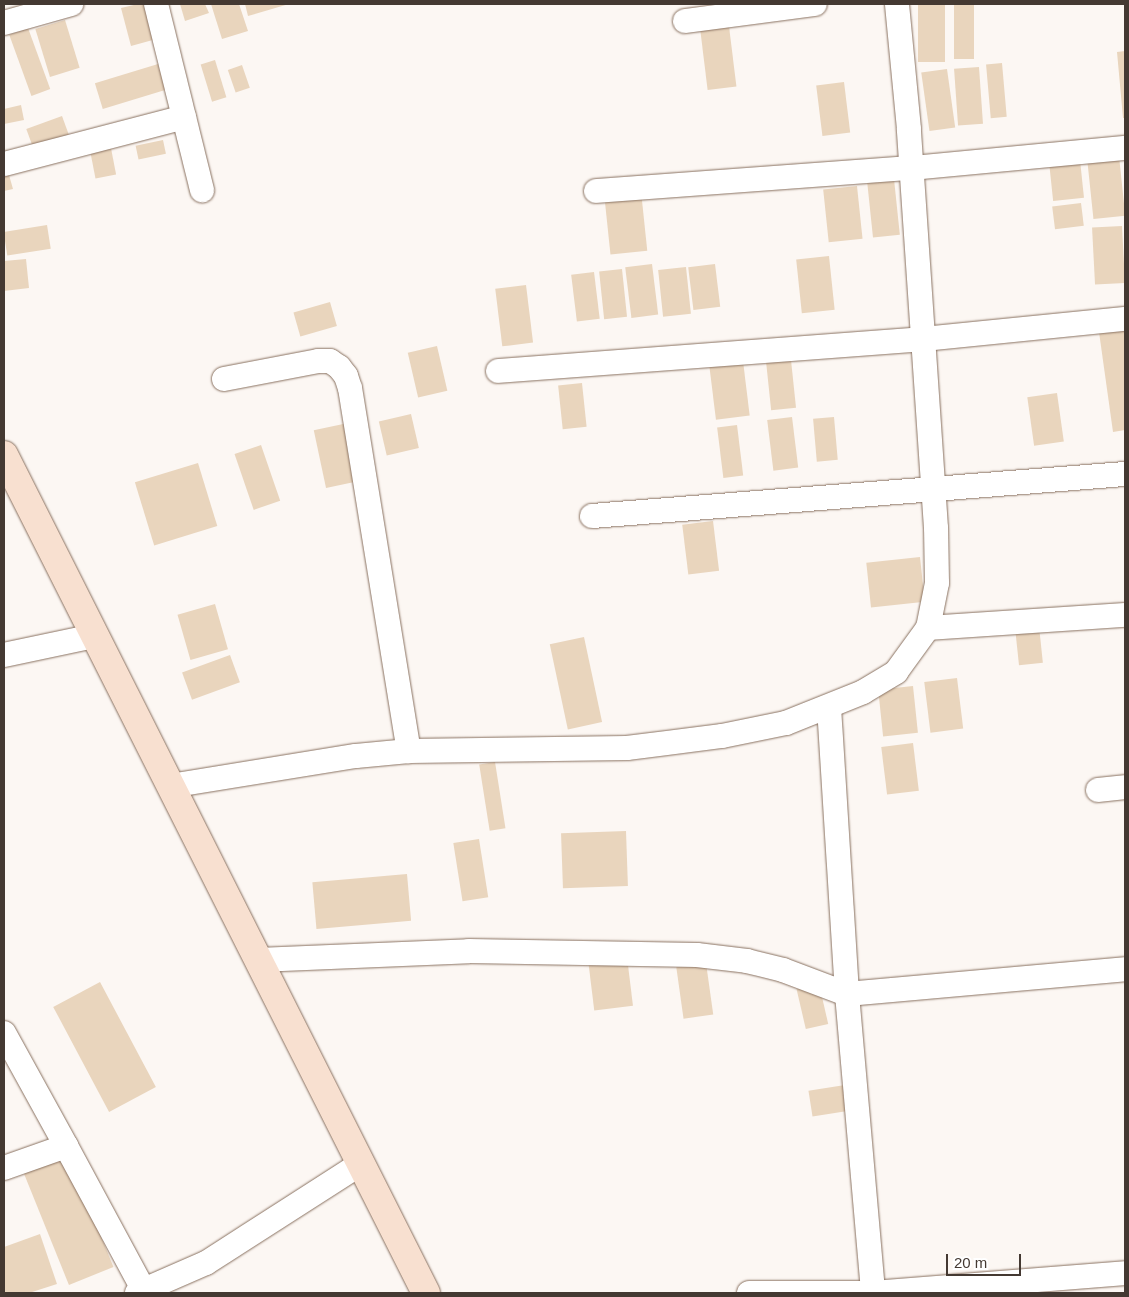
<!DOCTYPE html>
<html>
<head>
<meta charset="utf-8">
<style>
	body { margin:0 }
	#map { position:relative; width:1129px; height:1297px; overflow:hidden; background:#fcf7f3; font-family:Arial,sans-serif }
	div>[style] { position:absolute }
	.building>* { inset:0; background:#e9d5bd; transform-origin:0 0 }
	.roads { filter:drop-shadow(0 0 1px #897160) drop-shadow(0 0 1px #897160) }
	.minor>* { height:24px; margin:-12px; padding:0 12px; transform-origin:12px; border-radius:12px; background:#fff }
	.major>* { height:28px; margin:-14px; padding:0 14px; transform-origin:14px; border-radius:14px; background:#f8e0d0 }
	span { translate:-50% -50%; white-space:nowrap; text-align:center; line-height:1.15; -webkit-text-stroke:4px #fff; paint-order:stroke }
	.frame { position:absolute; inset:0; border:5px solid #443932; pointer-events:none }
	.scale { position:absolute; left:946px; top:1254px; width:75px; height:22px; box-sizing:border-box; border:2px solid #443932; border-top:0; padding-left:6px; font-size:15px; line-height:18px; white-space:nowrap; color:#443932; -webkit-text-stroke:4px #fff; paint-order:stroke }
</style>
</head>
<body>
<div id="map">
	<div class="building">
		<div style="clip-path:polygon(138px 4px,151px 4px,160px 38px,131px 46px,121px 8px)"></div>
		<div style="clip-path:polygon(180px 4px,205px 4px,209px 13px,185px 21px)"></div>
		<div style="clip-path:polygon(211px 4px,239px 4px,248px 31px,222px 39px)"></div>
		<div style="clip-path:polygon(245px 4px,289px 4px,248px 16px)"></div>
		<div style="left:918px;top:4px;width:27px;height:58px"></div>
		<div style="left:954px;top:4px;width:20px;height:55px"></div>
		<div style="left:728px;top:18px;width:69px;height:29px;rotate:83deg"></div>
		<div style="left:65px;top:20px;width:50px;height:31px;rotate:73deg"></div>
		<div style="left:28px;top:28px;width:65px;height:20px;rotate:70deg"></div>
		<div style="clip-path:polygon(1125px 51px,1125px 118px,1123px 118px,1117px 52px)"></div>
		<div style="left:215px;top:60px;width:39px;height:15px;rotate:73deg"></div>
		<div style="left:1002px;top:63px;width:54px;height:16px;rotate:85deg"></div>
		<div style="left:158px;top:64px;width:27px;height:66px;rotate:73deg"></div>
		<div style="left:242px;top:65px;width:24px;height:15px;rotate:71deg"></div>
		<div style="left:979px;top:67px;width:57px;height:25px;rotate:86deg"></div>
		<div style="left:947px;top:69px;width:59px;height:26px;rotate:82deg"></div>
		<div style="left:844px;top:82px;width:51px;height:28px;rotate:83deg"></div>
		<div style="clip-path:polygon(21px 105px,24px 120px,4px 124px,4px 109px)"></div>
		<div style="left:62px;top:116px;width:20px;height:38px;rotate:70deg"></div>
		<div style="left:163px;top:140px;width:14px;height:28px;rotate:78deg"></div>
		<div style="left:110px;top:143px;width:32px;height:21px;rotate:79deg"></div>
		<div style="left:1119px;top:156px;width:60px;height:32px;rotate:84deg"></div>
		<div style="left:1080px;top:160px;width:38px;height:31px;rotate:84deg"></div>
		<div style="clip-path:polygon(7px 168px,13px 189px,4px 191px,4px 169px)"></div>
		<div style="left:894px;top:179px;width:56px;height:27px;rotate:84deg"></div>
		<div style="left:857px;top:186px;width:53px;height:34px;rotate:84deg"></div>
		<div style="left:641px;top:191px;width:60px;height:37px;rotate:84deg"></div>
		<div style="left:1081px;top:203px;width:23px;height:29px;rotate:83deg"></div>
		<div style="left:47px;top:225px;width:24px;height:44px;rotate:81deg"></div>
		<div style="left:1122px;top:226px;width:57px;height:30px;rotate:87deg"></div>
		<div style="left:829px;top:256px;width:54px;height:33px;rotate:84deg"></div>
		<div style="clip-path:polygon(26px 259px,29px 288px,4px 291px,4px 261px)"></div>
		<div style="left:652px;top:264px;width:51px;height:27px;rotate:83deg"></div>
		<div style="left:715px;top:264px;width:43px;height:27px;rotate:83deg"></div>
		<div style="left:686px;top:267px;width:47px;height:28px;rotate:84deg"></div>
		<div style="left:622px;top:269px;width:48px;height:23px;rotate:84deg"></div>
		<div style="left:594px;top:272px;width:47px;height:23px;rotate:83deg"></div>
		<div style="left:526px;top:285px;width:58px;height:31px;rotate:83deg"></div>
		<div style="left:330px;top:302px;width:25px;height:38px;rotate:74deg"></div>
		<div style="clip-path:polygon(1125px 328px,1125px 430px,1113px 432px,1099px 332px)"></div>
		<div style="left:437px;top:346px;width:46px;height:30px;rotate:77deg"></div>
		<div style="left:791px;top:360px;width:48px;height:25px;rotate:84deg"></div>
		<div style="left:743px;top:361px;width:55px;height:34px;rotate:83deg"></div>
		<div style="left:582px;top:383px;width:44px;height:24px;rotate:84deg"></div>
		<div style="left:1057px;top:393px;width:49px;height:30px;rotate:82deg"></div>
		<div style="left:411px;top:414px;width:35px;height:33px;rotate:77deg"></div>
		<div style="left:792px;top:417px;width:51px;height:25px;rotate:83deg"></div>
		<div style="left:834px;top:417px;width:43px;height:21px;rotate:85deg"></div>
		<div style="left:348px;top:423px;width:59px;height:35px;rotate:78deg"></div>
		<div style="left:737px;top:425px;width:51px;height:20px;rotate:83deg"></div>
		<div style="left:261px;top:445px;width:59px;height:28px;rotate:71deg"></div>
		<div style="left:198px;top:463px;width:66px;height:66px;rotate:73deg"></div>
		<div style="left:713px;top:521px;width:50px;height:31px;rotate:83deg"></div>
		<div style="left:920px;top:557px;width:45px;height:54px;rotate:84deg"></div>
		<div style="left:215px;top:604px;width:47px;height:39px;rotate:74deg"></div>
		<div style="left:1039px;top:626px;width:37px;height:24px;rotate:84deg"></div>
		<div style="left:584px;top:637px;width:87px;height:35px;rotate:78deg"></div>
		<div style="left:230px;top:655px;width:29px;height:51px;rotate:70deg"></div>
		<div style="left:957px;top:678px;width:51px;height:33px;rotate:83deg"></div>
		<div style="left:913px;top:686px;width:47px;height:35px;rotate:84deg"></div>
		<div style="left:913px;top:743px;width:48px;height:32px;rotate:83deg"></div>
		<div style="left:495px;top:762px;width:67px;height:16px;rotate:81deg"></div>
		<div style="left:626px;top:831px;width:55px;height:65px;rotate:88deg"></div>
		<div style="left:479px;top:839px;width:59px;height:26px;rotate:81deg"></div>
		<div style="left:407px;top:874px;width:47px;height:95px;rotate:85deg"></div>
		<div style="left:627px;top:957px;width:49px;height:39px;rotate:83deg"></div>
		<div style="left:706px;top:963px;width:52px;height:30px;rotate:82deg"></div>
		<div style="left:100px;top:982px;width:119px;height:53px;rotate:62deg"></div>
		<div style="left:819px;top:984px;width:41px;height:23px;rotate:77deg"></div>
		<div style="left:845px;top:1085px;width:26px;height:37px;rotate:81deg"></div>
		<div style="left:67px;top:1152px;width:124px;height:48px;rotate:68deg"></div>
		<div style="clip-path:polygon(40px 1234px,57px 1284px,29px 1293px,4px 1293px,4px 1247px)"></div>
	</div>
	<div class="roads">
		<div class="minor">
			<div style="left:156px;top:4px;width:192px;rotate:76.1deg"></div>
			<div style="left:685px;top:21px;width:131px;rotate:-7.5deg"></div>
			<div style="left:4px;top:23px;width:70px;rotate:-15.8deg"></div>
			<div style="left:4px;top:164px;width:186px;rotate:-14.6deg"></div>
			<div style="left:596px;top:191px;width:317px;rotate:-4.2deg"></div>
			<div style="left:912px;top:168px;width:214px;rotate:-5.4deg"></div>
			<div style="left:498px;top:371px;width:426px;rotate:-4.3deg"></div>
			<div style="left:923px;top:339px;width:203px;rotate:-5.7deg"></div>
			<div style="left:224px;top:379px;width:96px;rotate:-10.8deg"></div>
			<div style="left:318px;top:361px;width:12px"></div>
			<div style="left:330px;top:361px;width:11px;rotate:34deg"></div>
			<div style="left:339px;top:367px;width:11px;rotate:52deg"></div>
			<div style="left:346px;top:376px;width:13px;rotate:72deg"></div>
			<div style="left:350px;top:388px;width:368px;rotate:80.8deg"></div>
			<div style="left:592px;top:516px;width:535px;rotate:-4.51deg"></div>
			<div style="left:928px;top:628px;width:197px;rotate:-3.8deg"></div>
			<div style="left:4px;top:655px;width:92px;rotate:-11.9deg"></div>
			<div style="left:829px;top:707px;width:288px;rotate:86.4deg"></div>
			<div style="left:847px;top:994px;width:300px;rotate:85deg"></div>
			<div style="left:170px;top:786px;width:188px;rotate:-9.2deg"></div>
			<div style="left:356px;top:756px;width:53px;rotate:-5.4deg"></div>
			<div style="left:409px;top:751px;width:218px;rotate:-0.8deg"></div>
			<div style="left:627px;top:748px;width:96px;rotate:-7.2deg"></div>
			<div style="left:722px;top:736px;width:65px;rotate:-11.5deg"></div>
			<div style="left:786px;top:723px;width:83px;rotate:-21.9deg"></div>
			<div style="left:863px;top:692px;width:39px;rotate:-31deg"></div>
			<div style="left:896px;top:672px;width:54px;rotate:-54deg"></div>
			<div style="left:928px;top:628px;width:46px;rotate:-78.7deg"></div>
			<div style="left:937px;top:583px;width:55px;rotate:-91deg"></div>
			<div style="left:936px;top:528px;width:400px;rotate:-93.9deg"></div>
			<div style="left:909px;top:129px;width:126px;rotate:-95.5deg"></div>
			<div style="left:1098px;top:790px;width:27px;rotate:-6deg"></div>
			<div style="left:258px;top:960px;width:211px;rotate:-2.4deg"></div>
			<div style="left:469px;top:951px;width:228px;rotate:1deg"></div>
			<div style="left:697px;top:955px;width:50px;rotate:6.8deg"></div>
			<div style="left:747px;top:961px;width:37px;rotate:14deg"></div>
			<div style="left:783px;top:970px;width:68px;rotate:20.6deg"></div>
			<div style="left:847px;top:994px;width:279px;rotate:-5.1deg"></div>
			<div style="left:4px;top:1033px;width:129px;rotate:61.2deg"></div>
			<div style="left:4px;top:1168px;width:66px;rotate:-19.5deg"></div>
			<div style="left:66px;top:1146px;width:165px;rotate:61.7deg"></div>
			<div style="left:137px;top:1293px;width:75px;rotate:-23.5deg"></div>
			<div style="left:206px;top:1263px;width:183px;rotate:-32.7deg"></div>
			<div style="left:749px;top:1293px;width:124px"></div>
			<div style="left:873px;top:1293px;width:253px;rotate:-4.5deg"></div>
		</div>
		<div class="major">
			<div style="left:4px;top:455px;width:938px;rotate:63.27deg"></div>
		</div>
	</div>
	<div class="frame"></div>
	<div class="scale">20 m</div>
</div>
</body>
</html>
